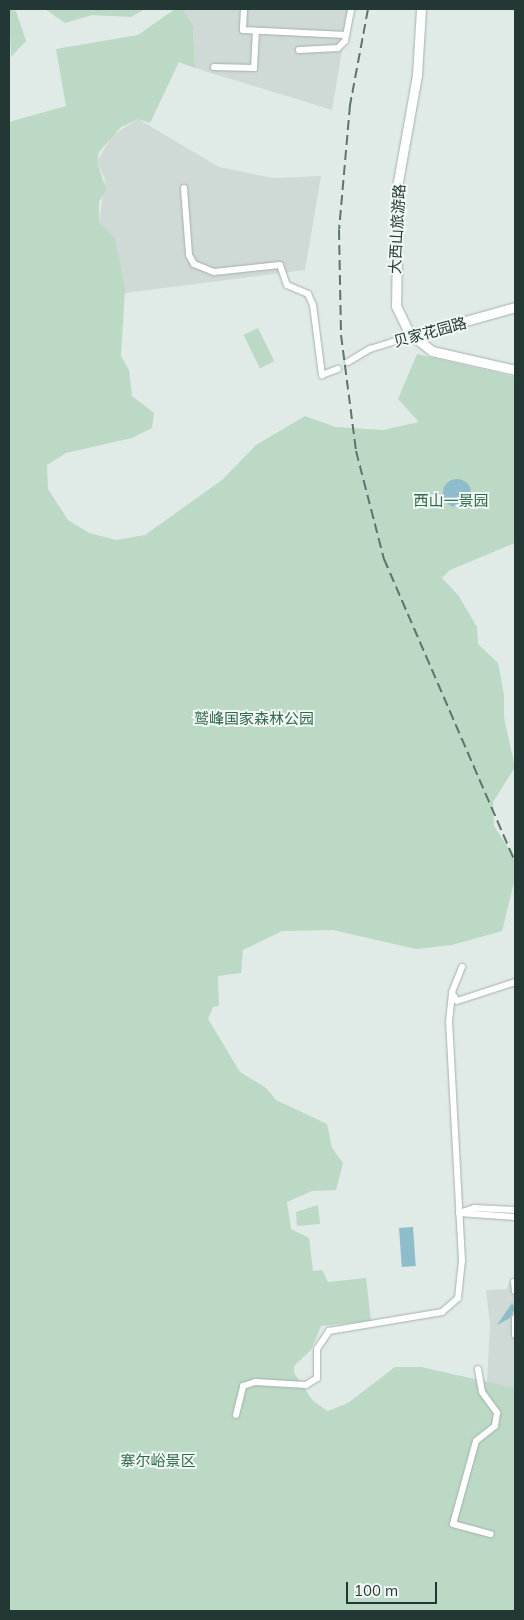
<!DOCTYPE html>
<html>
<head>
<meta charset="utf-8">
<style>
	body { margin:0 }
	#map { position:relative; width:524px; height:1620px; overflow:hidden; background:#e0eae6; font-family:Mulish,"Noto Sans SC",sans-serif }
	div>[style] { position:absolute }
	.built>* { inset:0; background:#cfd9d5 }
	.green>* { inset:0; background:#bbd9c5; transform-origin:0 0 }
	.water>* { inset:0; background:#8dbdca; transform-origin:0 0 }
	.round { border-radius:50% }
	.roads { filter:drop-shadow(0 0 1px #a4b1ad) drop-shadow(0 0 1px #a4b1ad) }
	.street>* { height:6px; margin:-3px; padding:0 3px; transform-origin:3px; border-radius:3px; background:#fff }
	.secondary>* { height:9px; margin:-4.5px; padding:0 4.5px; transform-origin:4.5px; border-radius:4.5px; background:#fff }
	.rail>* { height:2px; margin-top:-1px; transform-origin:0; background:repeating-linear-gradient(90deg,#5d746f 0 10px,transparent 0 15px) }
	span { translate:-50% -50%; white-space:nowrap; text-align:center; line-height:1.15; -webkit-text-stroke:4px #f1f7f4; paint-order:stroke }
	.street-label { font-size:15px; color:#233834 }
	.park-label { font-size:15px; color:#316b4b }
	.frame { position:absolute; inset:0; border:10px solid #233834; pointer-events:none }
	.scale { position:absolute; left:346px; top:1582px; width:91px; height:22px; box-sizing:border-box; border:2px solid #233834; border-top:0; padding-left:6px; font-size:15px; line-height:18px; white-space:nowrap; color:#233834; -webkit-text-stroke:4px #f1f7f4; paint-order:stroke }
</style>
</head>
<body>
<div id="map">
	<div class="built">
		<div style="clip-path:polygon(183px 9px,349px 9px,332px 110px,195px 68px,193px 26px)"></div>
		<div style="clip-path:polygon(138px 119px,219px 167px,273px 178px,321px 176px,305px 270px,125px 293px,115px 238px,99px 222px,105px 180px,97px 161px,113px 135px)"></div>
		<div style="clip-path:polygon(509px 1282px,515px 1282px,515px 1395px,487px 1385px,490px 1324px,486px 1290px,507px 1289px)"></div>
	</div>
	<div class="green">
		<div style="clip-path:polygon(45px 9px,145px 9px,131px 17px,92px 15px,65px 23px)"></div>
		<div style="clip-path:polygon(175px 9px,183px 9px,193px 26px,195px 68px,179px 62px,150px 123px,138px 119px,121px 127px,99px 152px,97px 161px,106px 190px,99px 202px,99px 222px,115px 238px,125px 289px,121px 356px,129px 370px,132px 396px,154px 413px,152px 428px,132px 438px,66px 453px,47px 465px,48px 489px,68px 520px,89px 533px,116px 540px,145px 535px,222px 480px,256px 445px,305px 416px,335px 427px,383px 430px,419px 422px,398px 399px,417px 354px,515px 377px,515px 543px,450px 570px,442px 578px,458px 595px,477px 627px,478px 644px,498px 663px,504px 695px,504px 718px,515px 767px,493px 802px,494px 826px,515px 858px,515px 878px,502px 931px,452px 945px,416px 949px,333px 930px,282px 931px,243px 950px,241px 973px,218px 976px,219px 1006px,213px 1007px,208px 1019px,240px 1072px,266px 1088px,276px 1100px,327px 1124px,332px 1148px,343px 1163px,336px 1190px,312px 1191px,287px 1202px,291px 1229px,309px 1238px,313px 1271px,322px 1270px,328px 1282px,366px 1278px,371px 1321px,321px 1326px,311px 1350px,294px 1366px,294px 1373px,313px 1401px,328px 1411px,348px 1403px,395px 1367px,421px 1367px,515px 1388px,515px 1611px,9px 1611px,9px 122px,66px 106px,56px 49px,138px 35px)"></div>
		<div style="clip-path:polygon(9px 10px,16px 11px,26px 41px,11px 57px)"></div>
		<div style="left:258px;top:328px;width:37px;height:16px;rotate:64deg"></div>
		<div style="clip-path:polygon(318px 1205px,320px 1224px,297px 1226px,296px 1212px)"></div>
	</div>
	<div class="water">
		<div class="round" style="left:443px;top:479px;width:28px;height:28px"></div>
		<div style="left:413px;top:1227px;width:39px;height:14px;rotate:86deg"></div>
		<div style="clip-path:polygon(512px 1303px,515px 1308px,510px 1318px,497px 1325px)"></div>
	</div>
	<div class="roads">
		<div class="street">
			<div style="left:244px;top:9px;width:21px;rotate:93deg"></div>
			<div style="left:243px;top:30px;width:103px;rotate:2.8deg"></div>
			<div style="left:299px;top:50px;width:39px;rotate:-3deg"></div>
			<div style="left:338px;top:48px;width:10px;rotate:-45deg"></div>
			<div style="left:345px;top:41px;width:33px;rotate:-79deg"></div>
			<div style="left:214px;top:67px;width:40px;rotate:1.4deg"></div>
			<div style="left:254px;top:68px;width:37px;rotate:-87deg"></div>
			<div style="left:184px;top:188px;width:67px;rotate:85.7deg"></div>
			<div style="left:189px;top:255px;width:10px;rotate:61deg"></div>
			<div style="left:194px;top:264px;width:22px;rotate:22deg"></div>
			<div style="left:214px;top:272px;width:66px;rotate:-6.1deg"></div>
			<div style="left:280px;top:265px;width:21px;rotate:71deg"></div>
			<div style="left:287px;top:285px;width:23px;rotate:23deg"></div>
			<div style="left:308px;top:294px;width:12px;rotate:66deg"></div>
			<div style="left:313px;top:305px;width:71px;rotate:82.7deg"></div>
			<div style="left:322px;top:375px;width:17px;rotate:-21deg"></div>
			<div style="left:348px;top:362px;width:26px;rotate:-31deg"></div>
			<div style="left:370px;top:349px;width:44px;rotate:-17.2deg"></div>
			<div style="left:452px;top:993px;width:9px;rotate:58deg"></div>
			<div style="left:457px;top:1001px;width:61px;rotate:-18.1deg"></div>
			<div style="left:459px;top:1213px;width:16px;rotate:-18deg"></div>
			<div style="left:474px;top:1208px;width:41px;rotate:2.8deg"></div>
			<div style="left:459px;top:1213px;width:56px;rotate:4.1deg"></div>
			<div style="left:514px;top:1282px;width:9px;rotate:84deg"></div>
			<div style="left:515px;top:1318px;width:17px;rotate:90deg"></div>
			<div style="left:478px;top:1369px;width:23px;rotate:80deg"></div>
			<div style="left:482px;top:1392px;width:26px;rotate:54deg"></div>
			<div style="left:497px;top:1413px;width:13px;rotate:99deg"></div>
			<div style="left:495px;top:1426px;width:24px;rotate:142deg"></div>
			<div style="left:476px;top:1441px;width:86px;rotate:105.5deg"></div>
			<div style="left:453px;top:1524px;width:39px;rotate:15deg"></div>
			<div style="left:236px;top:1415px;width:30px;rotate:-76deg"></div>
			<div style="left:243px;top:1386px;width:13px;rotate:-18deg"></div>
			<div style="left:255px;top:1382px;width:51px;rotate:3.4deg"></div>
			<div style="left:306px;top:1385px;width:13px;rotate:-32deg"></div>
			<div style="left:317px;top:1378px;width:29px;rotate:-90deg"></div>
			<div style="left:317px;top:1349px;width:22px;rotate:-56deg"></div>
			<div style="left:329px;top:1331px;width:115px;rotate:-9.5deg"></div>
			<div style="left:442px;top:1312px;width:21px;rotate:-41deg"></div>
			<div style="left:458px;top:1298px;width:37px;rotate:-84deg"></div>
			<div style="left:462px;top:1261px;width:239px;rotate:-93.1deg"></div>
			<div style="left:449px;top:1022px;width:30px;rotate:-84deg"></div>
			<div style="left:452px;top:992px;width:27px;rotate:-68deg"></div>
		</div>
		<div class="secondary">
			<div style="left:421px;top:9px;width:66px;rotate:93.5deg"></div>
			<div style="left:417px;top:75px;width:109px;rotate:100.1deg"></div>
			<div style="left:398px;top:182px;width:124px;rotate:90.9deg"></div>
			<div style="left:396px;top:306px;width:30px;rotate:64deg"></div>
			<div style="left:409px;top:333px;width:29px;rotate:38deg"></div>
			<div style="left:432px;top:351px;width:85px;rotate:12.9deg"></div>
			<div style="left:412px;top:336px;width:107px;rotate:-15.7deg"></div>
		</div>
	</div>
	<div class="rail">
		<div style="left:368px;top:9px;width:98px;rotate:100.6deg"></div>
		<div style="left:350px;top:105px;width:125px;rotate:95deg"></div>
		<div style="left:339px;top:230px;width:105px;rotate:88.9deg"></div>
		<div style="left:341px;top:335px;width:117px;rotate:82.6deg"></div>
		<div style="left:356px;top:451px;width:112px;rotate:75.5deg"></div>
		<div style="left:384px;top:559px;width:330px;rotate:66.6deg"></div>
	</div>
	<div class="street-label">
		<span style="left:397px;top:229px;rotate:-87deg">大西山旅游路</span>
		<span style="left:430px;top:332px;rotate:-15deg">贝家花园路</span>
	</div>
	<div class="park-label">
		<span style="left:451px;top:501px">西山一景园</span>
		<span style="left:254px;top:719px">鹫峰国家森林公园</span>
		<span style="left:158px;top:1461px">寨尔峪景区</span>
	</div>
	<div class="frame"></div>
	<div class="scale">100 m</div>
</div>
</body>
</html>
